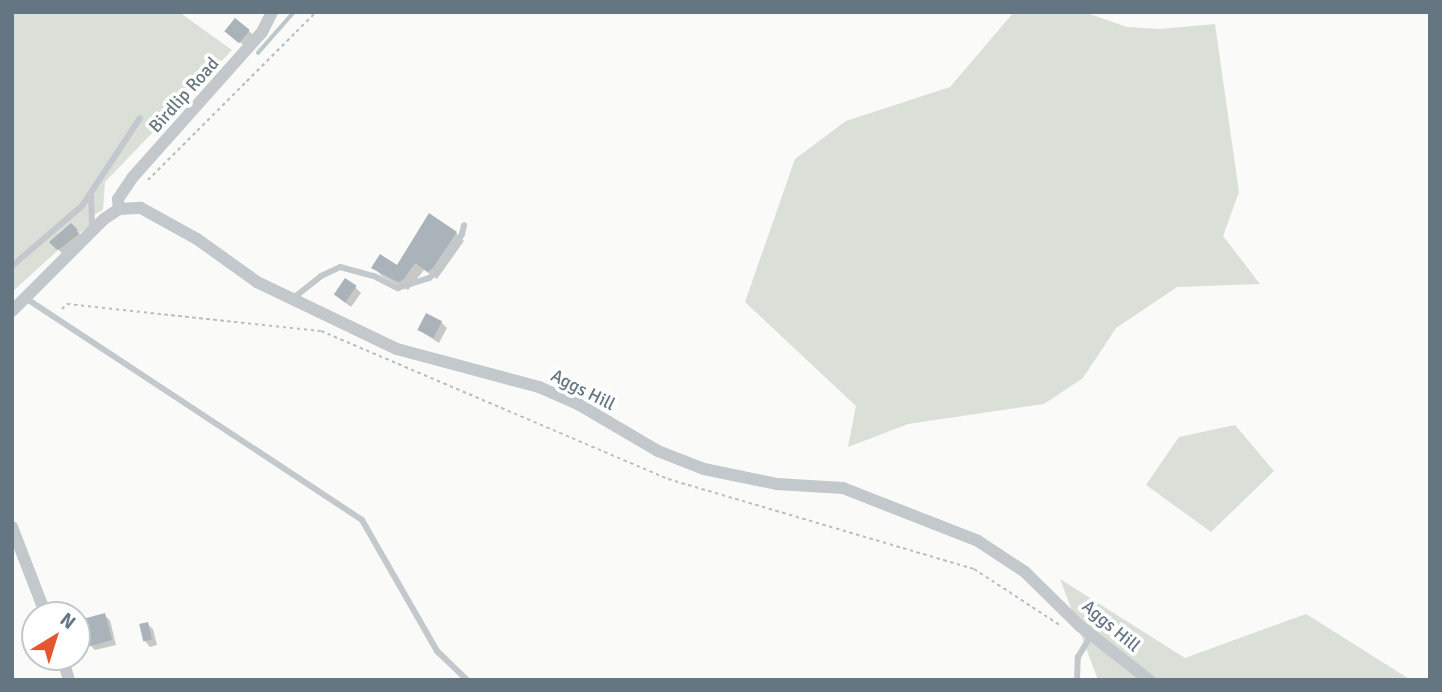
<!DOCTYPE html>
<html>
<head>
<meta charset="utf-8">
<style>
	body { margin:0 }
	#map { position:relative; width:1442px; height:692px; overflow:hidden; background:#fafaf8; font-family:Signika,sans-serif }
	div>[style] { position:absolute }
	.green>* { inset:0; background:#dadfd7 }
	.shadow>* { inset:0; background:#0003; transform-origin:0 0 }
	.stream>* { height:3.5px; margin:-1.75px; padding:0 1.75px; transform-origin:1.75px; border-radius:1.75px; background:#bbc7cb }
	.building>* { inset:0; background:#aab3b9; transform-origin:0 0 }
	.path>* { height:2px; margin-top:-1px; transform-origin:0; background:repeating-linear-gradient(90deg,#bbbfc2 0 3.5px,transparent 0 7px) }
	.service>* { height:6px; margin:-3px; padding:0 3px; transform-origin:3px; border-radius:3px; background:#c3c8cc }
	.minor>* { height:12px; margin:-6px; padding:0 6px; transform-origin:6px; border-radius:6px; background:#c3c8cc }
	span { translate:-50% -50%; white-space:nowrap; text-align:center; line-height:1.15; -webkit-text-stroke:7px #fff; paint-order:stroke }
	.street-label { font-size:18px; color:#657683 }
	.frame { position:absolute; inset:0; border:14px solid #657683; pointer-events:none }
	.north { position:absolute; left:21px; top:601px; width:70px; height:70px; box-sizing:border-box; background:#fff; border:2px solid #c1c8cd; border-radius:50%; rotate:38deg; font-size:19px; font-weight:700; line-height:28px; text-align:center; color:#657683 }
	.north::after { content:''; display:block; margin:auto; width:24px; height:32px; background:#e4572e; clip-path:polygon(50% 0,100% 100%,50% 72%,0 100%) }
</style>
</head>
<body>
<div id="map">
	<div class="green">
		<div style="clip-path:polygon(12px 12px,179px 12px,232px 50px,105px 182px,103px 210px,92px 216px,89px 226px,57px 251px,12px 292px)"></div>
		<div style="clip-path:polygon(1014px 12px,1084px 12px,1127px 27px,1159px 29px,1215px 24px,1239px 192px,1223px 236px,1260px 284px,1177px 287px,1116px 328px,1083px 378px,1044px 404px,908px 424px,848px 447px,856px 406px,745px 302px,795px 159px,846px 121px,950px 87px)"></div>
		<div style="clip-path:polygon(1235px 425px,1274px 471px,1211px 532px,1146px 485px,1179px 437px)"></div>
		<div style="clip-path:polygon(1060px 579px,1185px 658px,1306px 614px,1411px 680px,1098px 680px)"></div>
	</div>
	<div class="shadow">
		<div style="clip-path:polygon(235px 20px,255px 36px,246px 47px,232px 36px)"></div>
		<div style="left:71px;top:225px;width:16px;height:26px;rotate:47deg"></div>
		<div style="clip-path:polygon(456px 233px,464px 241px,437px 279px,424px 270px,408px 290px,382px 276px,374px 268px,398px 268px)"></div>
		<div style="clip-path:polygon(355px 287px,361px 293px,351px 307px,340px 299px)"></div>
		<div style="clip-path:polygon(441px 322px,447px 328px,439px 343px,419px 330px)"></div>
		<div style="clip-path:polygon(104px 615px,110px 620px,116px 645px,95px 650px,90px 645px)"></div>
		<div style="clip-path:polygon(147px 624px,153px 629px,157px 645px,150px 647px,145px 641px)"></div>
	</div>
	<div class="stream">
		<div style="left:258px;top:53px;width:55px;rotate:-48.7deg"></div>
	</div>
	<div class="building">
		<div style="left:235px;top:18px;width:19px;height:17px;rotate:39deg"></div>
		<div style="clip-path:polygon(429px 213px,457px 232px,433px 268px,428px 272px,415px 263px,403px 280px,398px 282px,371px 268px,380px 254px,397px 265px)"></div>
		<div style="clip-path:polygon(71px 223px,78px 230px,57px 250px,49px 242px)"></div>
		<div style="left:345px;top:278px;width:14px;height:20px;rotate:34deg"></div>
		<div style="left:426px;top:313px;width:18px;height:19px;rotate:27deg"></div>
		<div style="left:105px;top:613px;width:28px;height:24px;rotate:75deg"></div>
		<div style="left:148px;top:622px;width:18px;height:9px;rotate:77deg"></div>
	</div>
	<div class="path">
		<div style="left:148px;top:180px;width:238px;rotate:-45deg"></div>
		<div style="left:62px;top:309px;width:7px;rotate:-45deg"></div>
		<div style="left:67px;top:304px;width:255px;rotate:6.1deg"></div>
		<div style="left:321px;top:331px;width:377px;rotate:23.1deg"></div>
		<div style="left:668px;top:479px;width:319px;rotate:16.4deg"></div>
		<div style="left:974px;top:569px;width:104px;rotate:33.2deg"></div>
	</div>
	<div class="service">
		<div style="left:91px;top:194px;width:35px;rotate:88deg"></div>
		<div style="left:12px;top:266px;width:92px;rotate:-40.6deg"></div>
		<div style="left:82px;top:206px;width:105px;rotate:-56.6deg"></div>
		<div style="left:27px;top:299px;width:401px;rotate:33.4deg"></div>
		<div style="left:362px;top:520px;width:151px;rotate:60.2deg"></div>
		<div style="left:437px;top:651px;width:42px;rotate:44deg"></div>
		<div style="left:292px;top:299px;width:37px;rotate:-38deg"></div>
		<div style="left:321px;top:276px;width:21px;rotate:-25deg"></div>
		<div style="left:340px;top:267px;width:35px;rotate:15deg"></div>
		<div style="left:374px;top:276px;width:27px;rotate:27deg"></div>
		<div style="left:398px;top:288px;width:33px;rotate:-18deg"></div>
		<div style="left:429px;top:278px;width:13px;rotate:-39deg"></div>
		<div style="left:439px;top:270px;width:43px;rotate:-57.4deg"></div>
		<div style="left:462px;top:234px;width:9px;rotate:-77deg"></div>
		<div style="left:1077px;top:680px;width:23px;rotate:-88deg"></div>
		<div style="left:1078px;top:657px;width:26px;rotate:-59deg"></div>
	</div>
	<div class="minor">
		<div style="left:119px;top:209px;width:10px;rotate:-96deg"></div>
		<div style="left:118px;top:199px;width:25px;rotate:-56deg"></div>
		<div style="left:132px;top:178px;width:195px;rotate:-48.3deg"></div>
		<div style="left:262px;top:32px;width:22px;rotate:-63deg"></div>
		<div style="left:12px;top:311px;width:130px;rotate:-45deg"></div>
		<div style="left:104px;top:219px;width:18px;rotate:-34deg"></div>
		<div style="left:119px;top:209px;width:22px;rotate:-3deg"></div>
		<div style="left:141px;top:208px;width:64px;rotate:29deg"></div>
		<div style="left:197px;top:239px;width:74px;rotate:35.6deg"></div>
		<div style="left:257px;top:282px;width:155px;rotate:25.6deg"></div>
		<div style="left:397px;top:349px;width:147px;rotate:15deg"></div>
		<div style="left:539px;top:387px;width:43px;rotate:23.6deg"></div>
		<div style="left:578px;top:404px;width:93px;rotate:30.4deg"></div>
		<div style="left:658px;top:451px;width:49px;rotate:21.4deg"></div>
		<div style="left:704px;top:469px;width:75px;rotate:11.6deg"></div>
		<div style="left:777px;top:484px;width:66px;rotate:3.5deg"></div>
		<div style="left:843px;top:488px;width:145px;rotate:21.4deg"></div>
		<div style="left:978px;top:541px;width:56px;rotate:33.4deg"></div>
		<div style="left:1025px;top:572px;width:77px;rotate:44.5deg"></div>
		<div style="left:1080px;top:626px;width:88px;rotate:38deg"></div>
		<div style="left:12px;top:527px;width:94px;rotate:68.9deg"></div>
		<div style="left:62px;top:657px;width:24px;rotate:73deg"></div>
	</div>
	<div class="street-label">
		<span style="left:184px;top:95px;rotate:-48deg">Birdlip Road</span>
		<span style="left:583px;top:390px;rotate:27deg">Aggs Hill</span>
		<span style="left:1111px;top:626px;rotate:40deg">Aggs Hill</span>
	</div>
	<div class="frame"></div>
	<div class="north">N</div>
</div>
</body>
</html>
